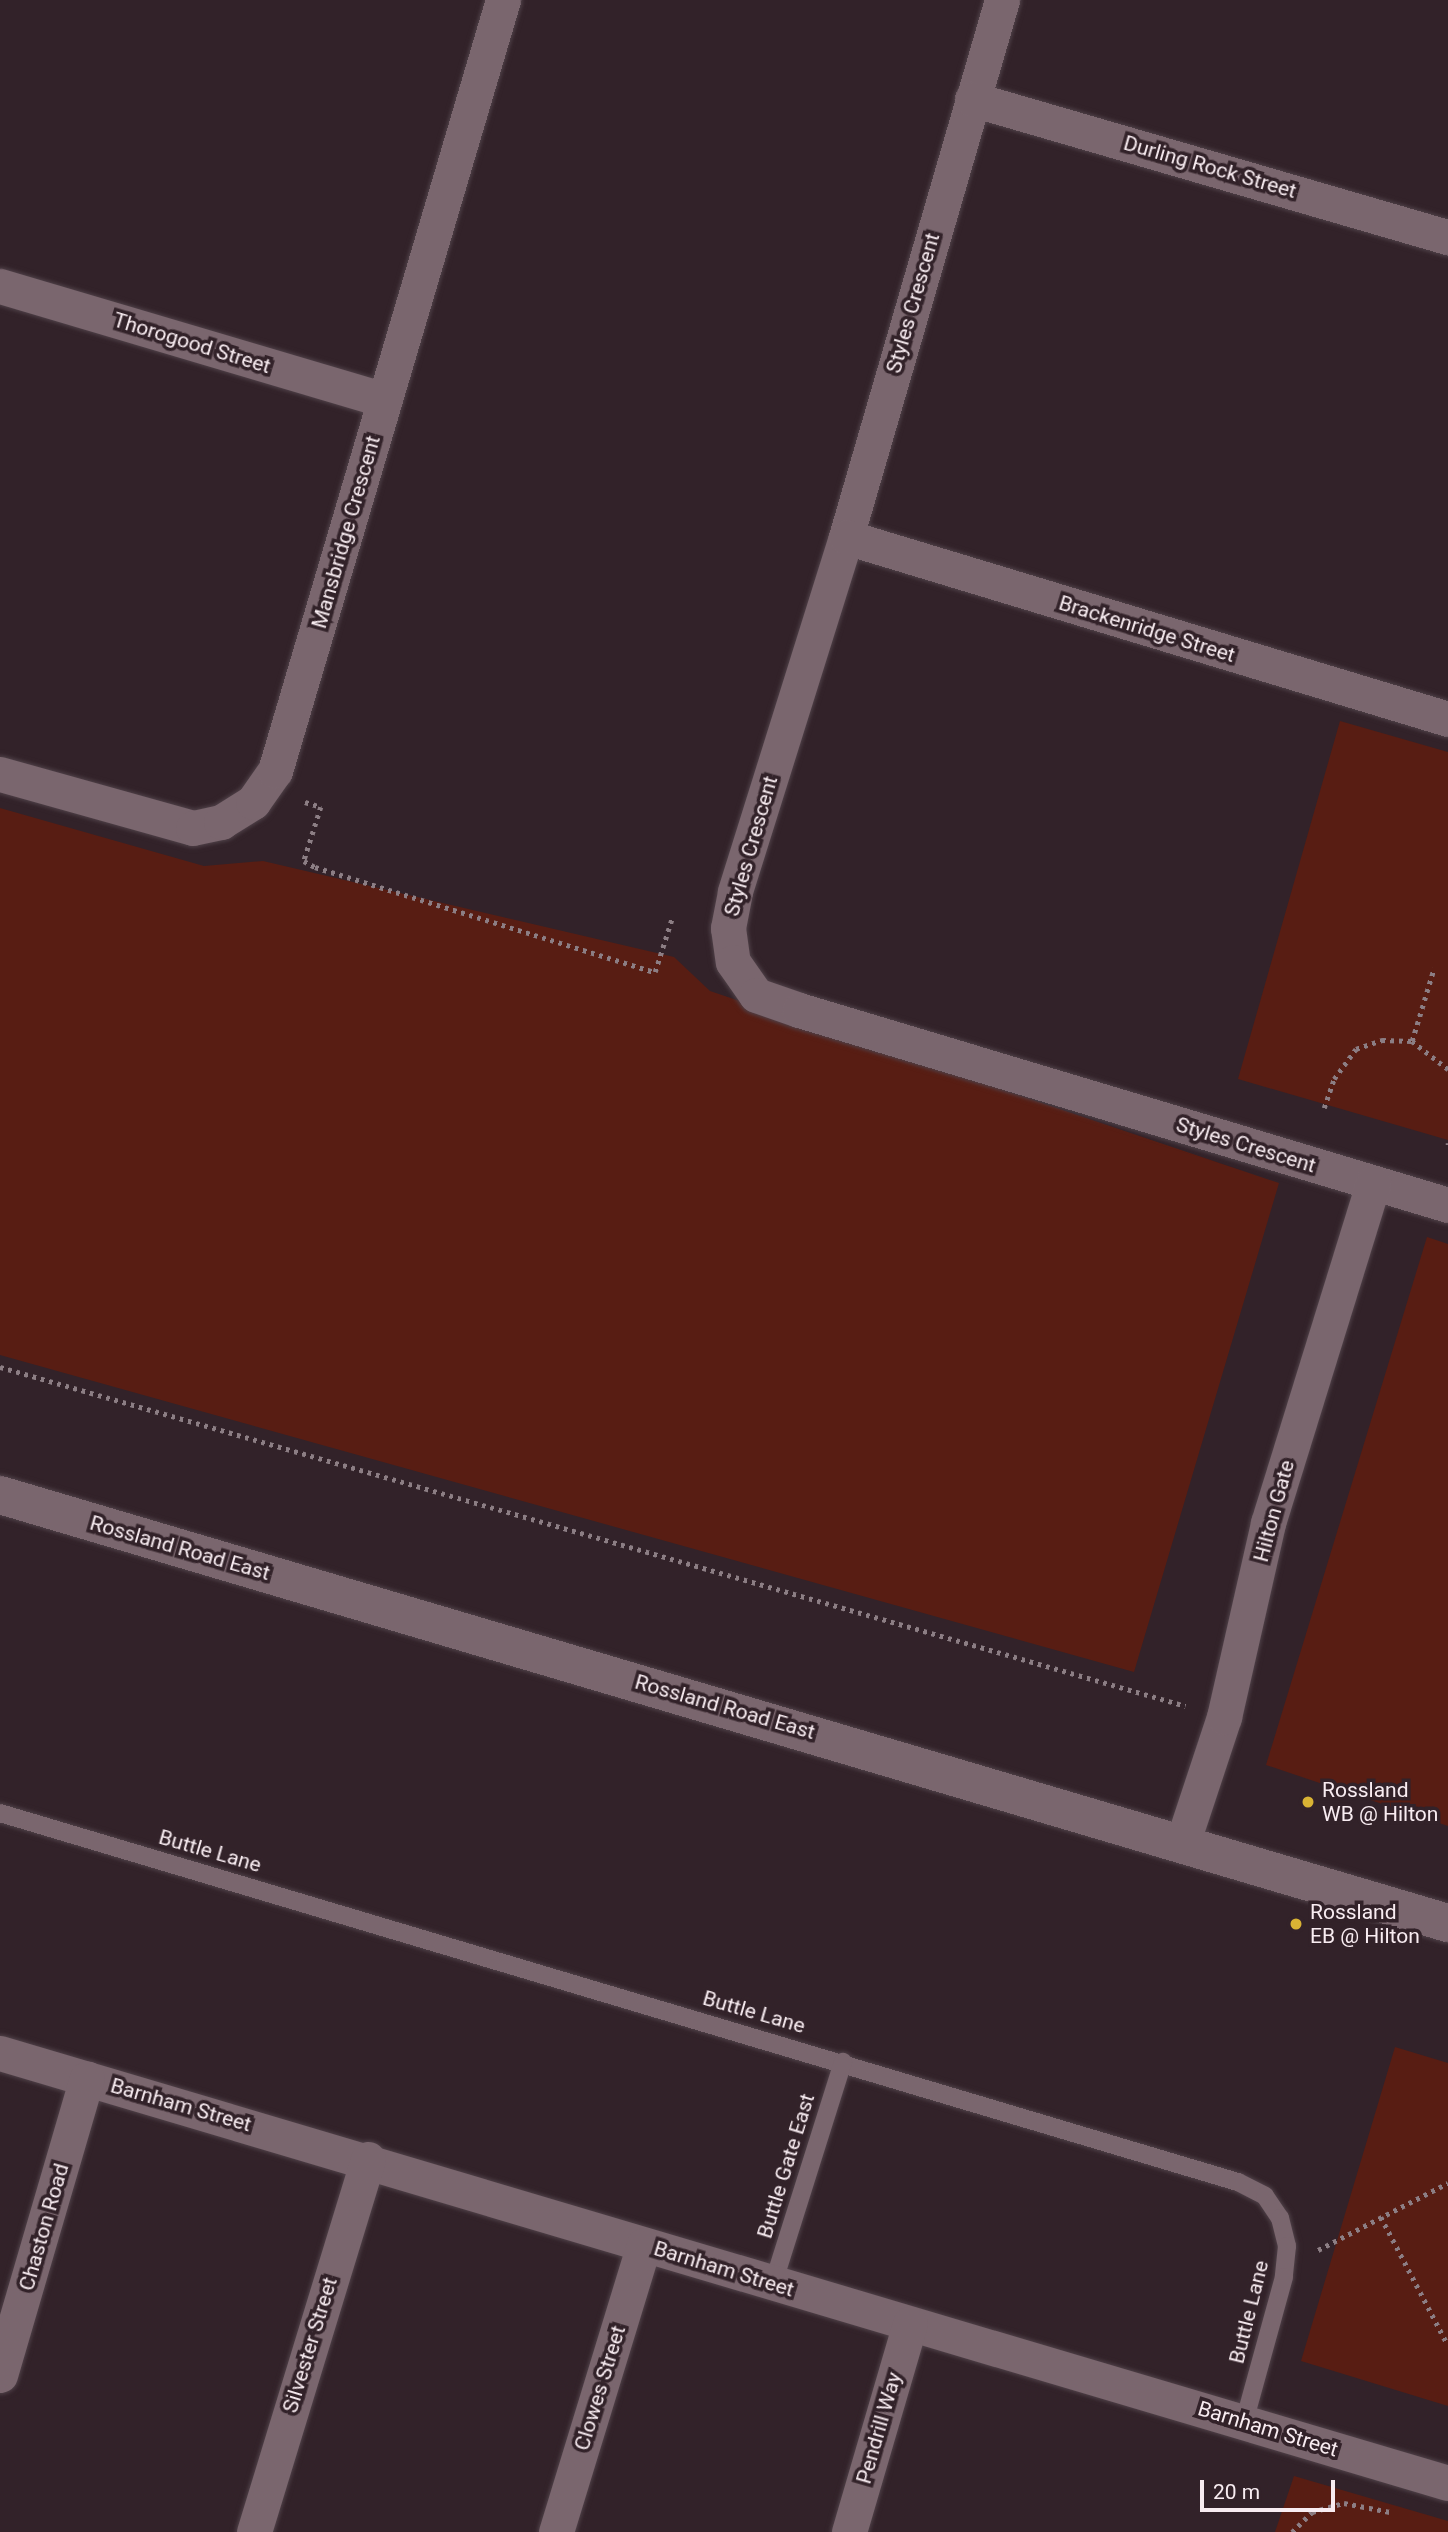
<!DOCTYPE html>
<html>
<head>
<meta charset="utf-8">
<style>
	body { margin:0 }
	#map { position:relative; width:1448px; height:2532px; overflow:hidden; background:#322229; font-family:Roboto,sans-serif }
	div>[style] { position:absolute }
	.green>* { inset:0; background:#581d13 }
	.path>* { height:4.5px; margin-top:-2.25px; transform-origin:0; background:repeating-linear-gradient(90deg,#8c7e84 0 3.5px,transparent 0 8.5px) }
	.roads { filter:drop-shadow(0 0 2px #4f4148) drop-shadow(0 0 2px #4f4148) }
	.lane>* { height:18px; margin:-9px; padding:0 9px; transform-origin:9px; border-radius:9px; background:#7a666e }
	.street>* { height:35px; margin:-17.5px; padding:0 17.5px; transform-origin:17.5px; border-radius:17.5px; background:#7a666e }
	.secondary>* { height:38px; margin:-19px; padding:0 19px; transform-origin:19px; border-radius:19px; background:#7a666e }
	.dots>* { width:19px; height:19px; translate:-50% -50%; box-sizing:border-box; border:4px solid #322229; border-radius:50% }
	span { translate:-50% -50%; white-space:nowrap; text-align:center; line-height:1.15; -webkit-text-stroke:7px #322229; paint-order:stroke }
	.street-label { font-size:21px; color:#f8ecf1 }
	.poi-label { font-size:21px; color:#f8ecf1 }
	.left { translate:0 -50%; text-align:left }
	.scale { position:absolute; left:1200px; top:2480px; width:135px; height:32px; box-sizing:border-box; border:4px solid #f8ecf1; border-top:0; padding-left:9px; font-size:21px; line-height:24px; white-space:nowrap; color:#f8ecf1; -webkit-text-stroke:5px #322229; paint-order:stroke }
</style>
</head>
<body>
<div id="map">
	<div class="green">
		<div style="clip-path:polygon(1340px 721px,1448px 752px,1448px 1140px,1238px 1079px)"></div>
		<div style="clip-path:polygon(0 808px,204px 866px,263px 861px,674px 957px,710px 991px,1279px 1183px,1134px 1672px,0 1355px)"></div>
		<div style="clip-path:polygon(1427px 1237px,1448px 1244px,1448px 1826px,1266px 1765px)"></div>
		<div style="clip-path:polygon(1395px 2047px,1448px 2063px,1448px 2406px,1301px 2361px)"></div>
		<div style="clip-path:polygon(1294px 2476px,1448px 2521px,1448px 2532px,1275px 2532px)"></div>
	</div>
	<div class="path">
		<div style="left:305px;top:802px;width:17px;rotate:17deg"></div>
		<div style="left:321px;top:807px;width:57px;rotate:107.5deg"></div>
		<div style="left:304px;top:861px;width:13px;rotate:29deg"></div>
		<div style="left:315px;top:867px;width:356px;rotate:17.2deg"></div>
		<div style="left:655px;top:972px;width:57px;rotate:-72.5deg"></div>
		<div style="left:1412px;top:1041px;width:46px;rotate:37.9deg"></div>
		<div style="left:1324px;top:1108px;width:31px;rotate:-71deg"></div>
		<div style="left:1334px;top:1079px;width:37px;rotate:-54deg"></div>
		<div style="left:1356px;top:1049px;width:28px;rotate:-19deg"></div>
		<div style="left:1382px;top:1040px;width:30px;rotate:2deg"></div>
		<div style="left:1412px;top:1041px;width:76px;rotate:-73.2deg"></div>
		<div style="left:1448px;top:1145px;width:2px;rotate:-90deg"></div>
		<div style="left:0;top:1367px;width:1233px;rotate:15.95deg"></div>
		<div style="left:1381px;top:2217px;width:144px;rotate:62.4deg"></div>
		<div style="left:1318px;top:2250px;width:146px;rotate:-27.3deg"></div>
		<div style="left:1292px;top:2532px;width:28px;rotate:-45deg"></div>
		<div style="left:1312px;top:2512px;width:33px;rotate:-16deg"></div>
		<div style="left:1344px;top:2503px;width:47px;rotate:11.1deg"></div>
	</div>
	<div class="roads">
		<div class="lane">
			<div style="left:0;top:1813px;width:1292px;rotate:16.6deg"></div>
			<div style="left:1238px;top:2182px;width:30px;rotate:27deg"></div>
			<div style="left:1265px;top:2196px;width:27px;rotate:56deg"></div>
			<div style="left:1280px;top:2218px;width:29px;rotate:76deg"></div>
			<div style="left:1287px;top:2246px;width:31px;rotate:96deg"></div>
			<div style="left:1284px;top:2277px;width:150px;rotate:105.4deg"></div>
			<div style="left:773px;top:2284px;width:233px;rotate:-72.5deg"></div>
		</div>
		<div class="street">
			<div style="left:1002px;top:0;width:559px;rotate:106.2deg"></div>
			<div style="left:846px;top:537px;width:372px;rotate:107.4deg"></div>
			<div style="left:735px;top:892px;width:37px;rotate:101deg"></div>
			<div style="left:728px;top:928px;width:34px;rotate:82deg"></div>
			<div style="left:733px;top:962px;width:40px;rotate:55.1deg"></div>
			<div style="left:756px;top:995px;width:46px;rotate:19.2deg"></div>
			<div style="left:799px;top:1010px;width:678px;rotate:16.72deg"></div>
			<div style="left:972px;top:99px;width:496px;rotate:16.2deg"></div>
			<div style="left:0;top:286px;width:401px;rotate:16.5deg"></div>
			<div style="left:846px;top:537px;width:629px;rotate:16.82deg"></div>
			<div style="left:0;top:774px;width:200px;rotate:15.6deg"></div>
			<div style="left:193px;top:828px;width:29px;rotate:-12deg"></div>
			<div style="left:221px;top:822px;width:38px;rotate:-32deg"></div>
			<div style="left:253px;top:802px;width:38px;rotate:-55deg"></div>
			<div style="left:275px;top:771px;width:804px;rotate:-73.53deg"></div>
			<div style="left:1183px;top:1841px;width:131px;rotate:-71.7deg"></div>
			<div style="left:1224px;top:1717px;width:199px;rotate:-77.2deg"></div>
			<div style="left:1268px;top:1523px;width:356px;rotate:-72.8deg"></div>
			<div style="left:0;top:2053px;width:1510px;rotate:16.54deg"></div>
			<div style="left:0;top:2375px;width:309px;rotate:-73.7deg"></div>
			<div style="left:254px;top:2532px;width:390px;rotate:-73deg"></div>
			<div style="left:556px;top:2532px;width:300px;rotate:-73deg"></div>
			<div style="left:849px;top:2532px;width:217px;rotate:-73.7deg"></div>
		</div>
		<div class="secondary">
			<div style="left:0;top:1495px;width:1510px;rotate:16.47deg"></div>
		</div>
	</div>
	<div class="dots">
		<div style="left:1308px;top:1802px;background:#d9b334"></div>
		<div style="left:1296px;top:1924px;background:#d9b334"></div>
	</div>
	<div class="street-label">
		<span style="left:1210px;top:167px;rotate:16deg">Durling Rock Street</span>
		<span style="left:913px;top:303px;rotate:-74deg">Styles Crescent</span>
		<span style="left:192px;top:343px;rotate:17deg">Thorogood Street</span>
		<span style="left:346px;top:532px;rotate:-74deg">Mansbridge Crescent</span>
		<span style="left:1147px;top:629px;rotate:17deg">Brackenridge Street</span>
		<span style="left:751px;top:846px;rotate:-74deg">Styles Crescent</span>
		<span style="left:1246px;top:1145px;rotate:17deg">Styles Crescent</span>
		<span style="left:1274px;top:1511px;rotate:-75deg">Hilton Gate</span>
		<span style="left:180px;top:1548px;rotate:16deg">Rossland Road East</span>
		<span style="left:725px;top:1707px;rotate:16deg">Rossland Road East</span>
		<span style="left:210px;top:1851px;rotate:16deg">Buttle Lane</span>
		<span style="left:754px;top:2012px;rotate:16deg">Buttle Lane</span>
		<span style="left:181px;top:2105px;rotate:16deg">Barnham Street</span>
		<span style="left:786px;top:2166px;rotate:-73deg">Buttle Gate East</span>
		<span style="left:44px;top:2227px;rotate:-74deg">Chaston Road</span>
		<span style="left:724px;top:2269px;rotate:17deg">Barnham Street</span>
		<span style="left:1249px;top:2312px;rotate:-76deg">Buttle Lane</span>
		<span style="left:310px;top:2345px;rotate:-73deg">Silvester Street</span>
		<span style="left:600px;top:2388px;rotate:-73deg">Clowes Street</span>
		<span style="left:879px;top:2428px;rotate:-74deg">Pendrill Way</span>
		<span style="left:1268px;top:2429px;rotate:17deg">Barnham Street</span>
	</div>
	<div class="poi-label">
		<span class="left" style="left:1322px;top:1802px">Rossland<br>WB @ Hilton</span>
		<span class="left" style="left:1310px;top:1924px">Rossland<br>EB @ Hilton</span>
	</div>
	<div class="scale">20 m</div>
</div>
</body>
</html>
